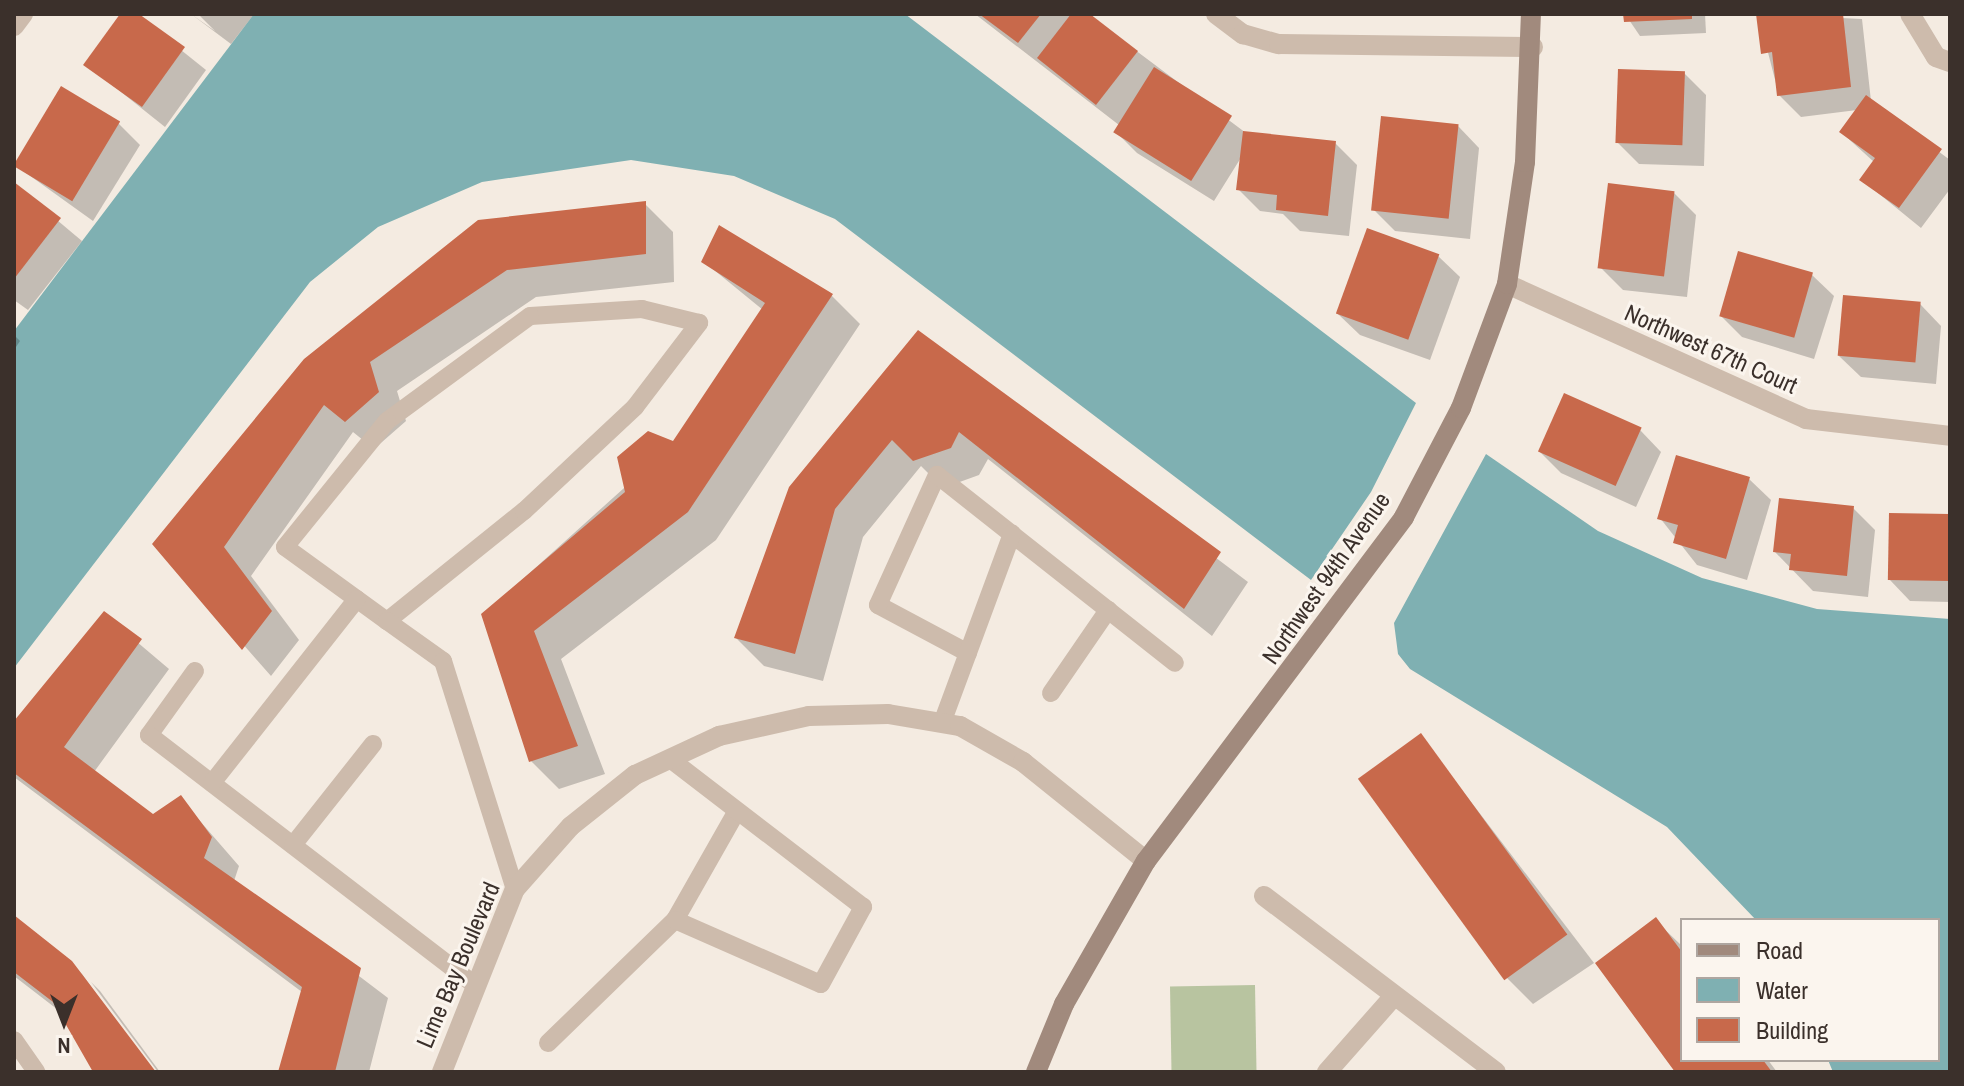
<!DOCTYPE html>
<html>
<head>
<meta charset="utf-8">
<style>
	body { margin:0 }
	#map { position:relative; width:1964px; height:1086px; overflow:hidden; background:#f4ebe1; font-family:"Archivo Narrow",sans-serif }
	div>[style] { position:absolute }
	.green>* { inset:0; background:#b8c4a0; transform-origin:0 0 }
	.water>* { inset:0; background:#7fb0b2 }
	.shadow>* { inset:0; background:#0003 }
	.building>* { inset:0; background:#c8694b; transform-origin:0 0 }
	.lane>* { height:18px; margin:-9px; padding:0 9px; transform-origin:9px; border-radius:9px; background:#cdbbac }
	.street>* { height:20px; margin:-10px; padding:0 10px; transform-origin:10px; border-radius:10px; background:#cdbbac }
	.secondary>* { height:20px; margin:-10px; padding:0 10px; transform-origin:10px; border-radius:10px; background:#a18a7d }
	span { translate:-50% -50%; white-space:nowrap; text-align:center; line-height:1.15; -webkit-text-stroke:6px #fbf5ee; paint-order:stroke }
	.street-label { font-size:24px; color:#3b302b }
	.frame { position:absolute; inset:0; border:16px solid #3b302b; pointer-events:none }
	.legend { position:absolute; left:1680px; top:918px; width:260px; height:144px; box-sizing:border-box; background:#fbf5ee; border:2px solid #aea6a0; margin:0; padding:10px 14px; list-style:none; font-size:24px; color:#3b302b }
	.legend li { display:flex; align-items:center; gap:16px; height:40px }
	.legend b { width:40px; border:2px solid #aea6a0 }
	.north { position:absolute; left:24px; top:982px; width:80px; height:80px; -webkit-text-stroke:6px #fbf5ee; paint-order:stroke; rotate:180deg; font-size:22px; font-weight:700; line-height:32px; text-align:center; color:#3b302b }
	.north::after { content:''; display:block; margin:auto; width:28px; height:36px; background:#3b302b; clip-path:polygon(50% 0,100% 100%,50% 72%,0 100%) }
</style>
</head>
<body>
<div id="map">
	<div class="green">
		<div style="left:1255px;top:985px;width:87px;height:85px;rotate:89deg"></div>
	</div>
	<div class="water">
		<div style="clip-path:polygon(254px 14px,905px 14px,1416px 403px,1371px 492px,1311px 580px,835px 219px,734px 176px,631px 160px,482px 182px,378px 227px,310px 282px,14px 668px,14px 331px)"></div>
		<div style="clip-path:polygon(1486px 454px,1598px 531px,1702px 578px,1817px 609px,1950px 619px,1950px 1072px,1833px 1072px,1828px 1060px,1938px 1060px,1938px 920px,1756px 920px,1667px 827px,1410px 669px,1398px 654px,1394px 623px)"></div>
	</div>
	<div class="shadow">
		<div style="clip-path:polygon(122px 14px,136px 14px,206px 70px,165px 127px,86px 64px)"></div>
		<div style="clip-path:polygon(191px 14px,215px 31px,198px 14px,254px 14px,231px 44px)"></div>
		<div style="clip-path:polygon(975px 14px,1087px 14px,1246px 133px,1335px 143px,1357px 165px,1349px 236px,1300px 231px,1283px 214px,1260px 211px,1239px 190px,1242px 156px,1214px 201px,1137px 153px,1115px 131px,1119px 125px)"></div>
		<div style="clip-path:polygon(1625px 14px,1705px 14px,1706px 33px,1640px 36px)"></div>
		<div style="clip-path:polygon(1758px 14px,1862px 19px,1871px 101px,1950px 160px,1950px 189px,1921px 228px,1862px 180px,1874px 162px,1841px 132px,1857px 110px,1801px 117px,1779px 95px)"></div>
		<div style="clip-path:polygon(1684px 73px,1706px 95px,1704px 166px,1639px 164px,1618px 143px)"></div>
		<div style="clip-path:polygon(118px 123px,140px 145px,93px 221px,15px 165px)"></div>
		<div style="clip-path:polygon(1458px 126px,1479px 148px,1470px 239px,1395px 231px,1373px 209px)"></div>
		<div style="clip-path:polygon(14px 184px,82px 241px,28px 310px,14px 300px)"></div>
		<div style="clip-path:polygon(1674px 193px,1696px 215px,1687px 297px,1623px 290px,1601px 268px)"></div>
		<div style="clip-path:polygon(645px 204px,673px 232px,674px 282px,536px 297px,397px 391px,406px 421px,374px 449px,353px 432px,251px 576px,299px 640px,271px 676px,155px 544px,305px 360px)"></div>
		<div style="clip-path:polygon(1438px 256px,1460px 277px,1430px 360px,1360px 335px,1338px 314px)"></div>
		<div style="clip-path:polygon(703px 261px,832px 296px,860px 324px,716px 540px,561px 659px,605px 774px,559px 789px,531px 761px,483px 615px,674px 443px,763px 310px)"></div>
		<div style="clip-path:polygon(1812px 275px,1834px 296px,1814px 359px,1742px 337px,1721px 316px)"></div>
		<div style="clip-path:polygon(1920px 304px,1941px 326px,1936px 384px,1861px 377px,1839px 356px)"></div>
		<div style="clip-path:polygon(918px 333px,1248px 582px,1212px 636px,988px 459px,979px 475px,943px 488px,921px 466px,863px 537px,823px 681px,764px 666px,736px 638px)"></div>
		<div style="clip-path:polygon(14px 335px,20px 341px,14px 350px)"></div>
		<div style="clip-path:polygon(1640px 430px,1661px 452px,1636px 507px,1561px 473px,1539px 451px)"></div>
		<div style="clip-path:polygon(1749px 479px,1771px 500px,1747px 580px,1697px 565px,1660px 518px)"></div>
		<div style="clip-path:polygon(1853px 508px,1875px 530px,1868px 597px,1813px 591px,1775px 552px)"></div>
		<div style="clip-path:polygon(1950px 516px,1950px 602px,1910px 601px,1889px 579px)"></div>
		<div style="clip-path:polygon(104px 614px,169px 669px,94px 772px,153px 817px,180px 798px,239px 866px,234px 881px,388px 998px,369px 1072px,280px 1072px,302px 992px,14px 777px,14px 724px)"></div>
		<div style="clip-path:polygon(1420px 735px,1594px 963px,1533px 1004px,1505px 976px)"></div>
		<div style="clip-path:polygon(14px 917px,82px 974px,153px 1072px,96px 1072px,62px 1013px,14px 976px)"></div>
		<div style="clip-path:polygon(1655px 920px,1682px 946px,1682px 1060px,1768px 1060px,1777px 1072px,1678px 1072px)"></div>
		<div style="clip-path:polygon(91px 982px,100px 991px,160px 1072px,158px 1072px)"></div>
	</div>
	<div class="building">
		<div style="clip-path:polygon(120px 14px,139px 14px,185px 47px,142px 107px,83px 65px)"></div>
		<div style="clip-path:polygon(979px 14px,1041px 14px,1018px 43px)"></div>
		<div style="clip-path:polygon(1071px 14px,1090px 14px,1138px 51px,1096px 105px,1037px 58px)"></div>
		<div style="clip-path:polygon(1623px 14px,1692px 14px,1692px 19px,1624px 22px)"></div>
		<div style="clip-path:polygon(1756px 14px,1843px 14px,1851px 87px,1777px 96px,1772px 52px,1761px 54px)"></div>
		<div style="left:1154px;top:67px;width:92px;height:77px;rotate:32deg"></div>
		<div style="left:1618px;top:69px;width:67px;height:74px;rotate:2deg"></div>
		<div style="left:61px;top:86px;width:69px;height:93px;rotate:31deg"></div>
		<div style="clip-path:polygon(1866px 95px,1942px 149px,1899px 208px,1859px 180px,1875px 158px,1839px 132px)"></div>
		<div style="left:1381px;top:116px;width:78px;height:95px;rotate:6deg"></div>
		<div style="clip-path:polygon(1243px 131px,1336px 141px,1328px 216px,1276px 210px,1277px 195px,1236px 190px)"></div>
		<div style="clip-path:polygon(14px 182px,61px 218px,14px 279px)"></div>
		<div style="left:1608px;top:183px;width:67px;height:86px;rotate:7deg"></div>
		<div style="clip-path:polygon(646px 201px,646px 254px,507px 270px,370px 362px,379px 392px,345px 422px,324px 405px,224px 547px,272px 611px,242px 650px,152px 544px,304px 359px,478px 220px)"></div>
		<div style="clip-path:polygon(719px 225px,833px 294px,688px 512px,534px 631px,578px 746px,529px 762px,481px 614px,625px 492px,617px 457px,648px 431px,673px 441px,765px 303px,701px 262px)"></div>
		<div style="left:1367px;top:228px;width:77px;height:91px;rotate:20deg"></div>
		<div style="left:1738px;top:251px;width:78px;height:68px;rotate:16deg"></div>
		<div style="left:1843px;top:295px;width:78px;height:61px;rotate:5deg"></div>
		<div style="clip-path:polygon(918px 330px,1221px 552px,1184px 609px,959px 432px,951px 448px,913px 461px,892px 440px,835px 509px,795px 654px,734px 638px,789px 487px)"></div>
		<div style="left:1564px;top:393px;width:85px;height:64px;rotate:24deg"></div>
		<div style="clip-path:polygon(1676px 455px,1750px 477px,1726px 559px,1673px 543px,1678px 525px,1657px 519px)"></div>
		<div style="clip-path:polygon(1779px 498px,1854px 506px,1847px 576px,1789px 570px,1791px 554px,1773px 552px)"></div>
		<div style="left:1889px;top:513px;width:61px;height:67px;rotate:1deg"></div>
		<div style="clip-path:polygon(104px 611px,142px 639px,64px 747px,153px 814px,181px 795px,212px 837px,204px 858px,361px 968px,335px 1072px,278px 1072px,302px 987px,14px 773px,14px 721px)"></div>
		<div style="left:1421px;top:733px;width:249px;height:78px;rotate:54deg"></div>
		<div style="clip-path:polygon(14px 915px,72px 961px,156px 1072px,93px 1072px,53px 1002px,14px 972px)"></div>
		<div style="clip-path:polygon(1656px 917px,1682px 952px,1682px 1060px,1763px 1060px,1772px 1072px,1675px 1072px,1595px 963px)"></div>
	</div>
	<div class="lane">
		<div style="left:387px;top:621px;width:176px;rotate:-38.8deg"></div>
		<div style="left:524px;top:511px;width:152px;rotate:-43.1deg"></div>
		<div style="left:635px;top:407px;width:106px;rotate:-52.7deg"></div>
		<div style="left:699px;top:323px;width:59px;rotate:-166.2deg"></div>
		<div style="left:642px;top:309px;width:112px;rotate:176.4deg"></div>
		<div style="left:530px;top:316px;width:177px;rotate:143.7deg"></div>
		<div style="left:387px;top:421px;width:162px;rotate:129deg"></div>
		<div style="left:285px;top:547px;width:126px;rotate:36deg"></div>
		<div style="left:387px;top:621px;width:69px;rotate:35.5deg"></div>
		<div style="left:443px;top:661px;width:239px;rotate:72.5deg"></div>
		<div style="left:968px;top:653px;width:102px;rotate:-151.9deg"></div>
		<div style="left:878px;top:605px;width:143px;rotate:-65.6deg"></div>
		<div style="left:937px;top:475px;width:303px;rotate:38.3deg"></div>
		<div style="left:195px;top:671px;width:79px;rotate:125.7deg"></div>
		<div style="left:149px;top:735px;width:409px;rotate:37.5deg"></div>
		<div style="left:1051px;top:693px;width:101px;rotate:-55.5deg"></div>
		<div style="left:942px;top:723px;width:202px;rotate:-69.7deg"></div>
		<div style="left:212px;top:783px;width:234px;rotate:-51.8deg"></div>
		<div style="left:293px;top:845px;width:129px;rotate:-51.6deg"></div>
		<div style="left:675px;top:920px;width:125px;rotate:-60.4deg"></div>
		<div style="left:14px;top:1040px;width:39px;rotate:55deg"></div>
		<div style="left:548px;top:1043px;width:177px;rotate:-44.1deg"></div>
		<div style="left:675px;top:920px;width:159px;rotate:23.7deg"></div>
		<div style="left:821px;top:984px;width:88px;rotate:-61.4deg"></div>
		<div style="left:863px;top:907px;width:243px;rotate:-142.5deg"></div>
	</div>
	<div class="street">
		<div style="left:1216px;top:14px;width:34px;rotate:37deg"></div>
		<div style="left:1243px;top:34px;width:37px;rotate:16deg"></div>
		<div style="left:1279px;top:44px;width:254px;rotate:0.7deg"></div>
		<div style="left:1910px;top:14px;width:50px;rotate:58.8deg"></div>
		<div style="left:1936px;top:57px;width:15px;rotate:20deg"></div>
		<div style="left:14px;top:26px;width:15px;rotate:-53deg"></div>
		<div style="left:1507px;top:284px;width:328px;rotate:24.3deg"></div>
		<div style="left:1806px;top:419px;width:145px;rotate:6.7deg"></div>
		<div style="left:1264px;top:896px;width:291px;rotate:37.2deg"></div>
		<div style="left:442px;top:1072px;width:197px;rotate:-68.3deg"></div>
		<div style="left:515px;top:889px;width:84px;rotate:-48.4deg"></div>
		<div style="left:571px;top:826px;width:82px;rotate:-38.6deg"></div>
		<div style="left:635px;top:775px;width:93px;rotate:-24.9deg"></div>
		<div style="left:719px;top:736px;width:92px;rotate:-12.5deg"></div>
		<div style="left:809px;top:716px;width:79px;rotate:-1.5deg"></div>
		<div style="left:888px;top:714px;width:73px;rotate:9.5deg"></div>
		<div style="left:960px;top:726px;width:73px;rotate:29.7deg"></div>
		<div style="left:1023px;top:762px;width:158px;rotate:38.8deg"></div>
		<div style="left:1327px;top:1072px;width:101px;rotate:-48.6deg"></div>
	</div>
	<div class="secondary">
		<div style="left:1036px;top:1072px;width:74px;rotate:-67.6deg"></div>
		<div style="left:1064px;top:1004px;width:165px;rotate:-60.2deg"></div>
		<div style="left:1146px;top:861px;width:430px;rotate:-53.1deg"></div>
		<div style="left:1404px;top:517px;width:123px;rotate:-62.4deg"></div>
		<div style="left:1461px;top:408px;width:132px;rotate:-69.6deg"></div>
		<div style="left:1507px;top:284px;width:123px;rotate:-81.6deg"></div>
		<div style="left:1525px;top:162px;width:148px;rotate:-87.7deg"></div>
	</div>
	<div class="street-label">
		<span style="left:1711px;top:349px;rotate:24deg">Northwest 67th Court</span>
		<span style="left:1326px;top:578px;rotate:-55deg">Northwest 94th Avenue</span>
		<span style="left:458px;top:965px;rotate:-67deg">Lime Bay Boulevard</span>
	</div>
	<div class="frame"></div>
	<ul class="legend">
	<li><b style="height:10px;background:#a18a7d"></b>Road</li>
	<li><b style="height:22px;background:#7fb0b2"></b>Water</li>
	<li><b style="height:22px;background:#c8694b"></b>Building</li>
	</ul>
	<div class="north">N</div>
</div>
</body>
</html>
